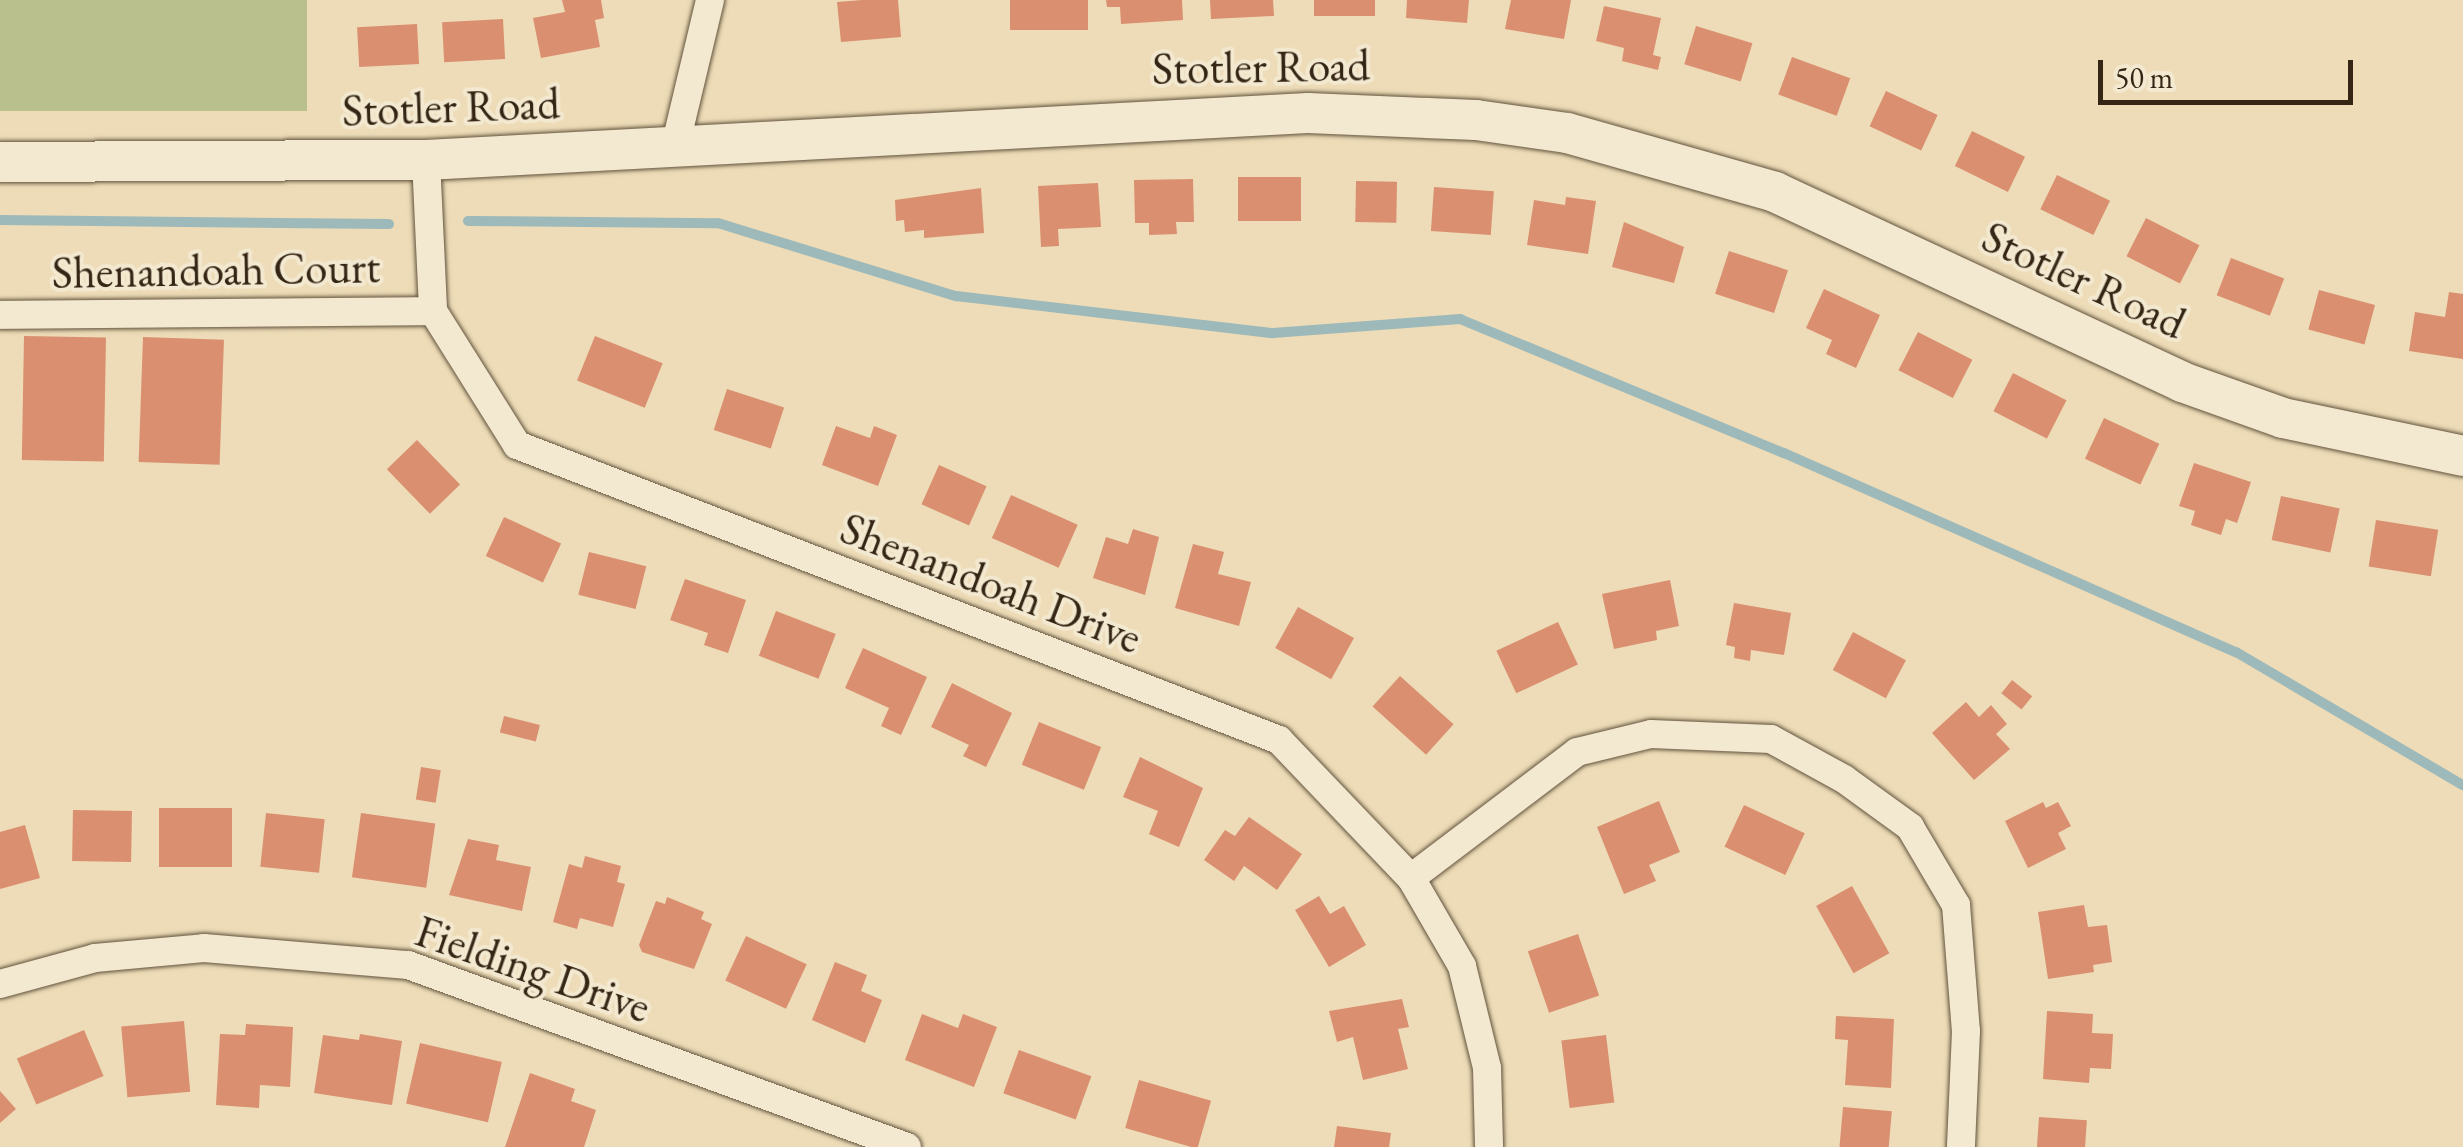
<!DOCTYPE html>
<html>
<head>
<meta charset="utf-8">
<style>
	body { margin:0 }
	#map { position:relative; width:2463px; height:1147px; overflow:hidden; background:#eddcb7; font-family:"EB Garamond",serif }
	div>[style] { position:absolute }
	.green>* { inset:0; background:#bac08d; transform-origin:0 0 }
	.stream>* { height:10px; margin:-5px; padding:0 5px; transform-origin:5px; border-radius:5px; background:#9eb9ba }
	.building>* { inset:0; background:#da8f70; transform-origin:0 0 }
	.roads { filter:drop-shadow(0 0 2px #62533d) drop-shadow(0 0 2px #62533d) }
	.street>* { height:28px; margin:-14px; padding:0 14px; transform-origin:14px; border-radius:14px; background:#f3e8d0 }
	.secondary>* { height:40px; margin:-20px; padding:0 20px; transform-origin:20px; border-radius:20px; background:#f3e8d0 }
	span { translate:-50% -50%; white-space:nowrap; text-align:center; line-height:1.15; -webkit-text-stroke:8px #f3e8d0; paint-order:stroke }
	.street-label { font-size:45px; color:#342514 }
	.scale { position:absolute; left:2098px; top:60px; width:255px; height:45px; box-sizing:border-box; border:5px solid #342514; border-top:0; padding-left:12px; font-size:30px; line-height:35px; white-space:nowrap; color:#342514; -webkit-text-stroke:8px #f3e8d0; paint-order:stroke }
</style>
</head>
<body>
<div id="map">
	<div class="green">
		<div style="left:0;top:0;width:307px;height:111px"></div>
	</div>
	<div class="stream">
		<div style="left:0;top:220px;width:389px;rotate:0.6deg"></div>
		<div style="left:468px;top:221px;width:250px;rotate:0.5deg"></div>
		<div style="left:718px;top:223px;width:249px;rotate:17.1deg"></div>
		<div style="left:956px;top:296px;width:319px;rotate:6.7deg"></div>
		<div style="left:1273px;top:333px;width:188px;rotate:-4.3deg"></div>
		<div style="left:1460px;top:319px;width:351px;rotate:22.5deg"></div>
		<div style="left:1784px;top:453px;width:494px;rotate:23.8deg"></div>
		<div style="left:2236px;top:652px;width:263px;rotate:30.4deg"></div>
	</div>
	<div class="building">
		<div style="clip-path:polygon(562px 0,601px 0,604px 18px,595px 20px,600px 47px,541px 58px,533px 18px,565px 12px)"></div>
		<div style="clip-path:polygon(862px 0,898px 0,901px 37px,841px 42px,837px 2px)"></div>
		<div style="left:1010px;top:0;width:78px;height:30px"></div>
		<div style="clip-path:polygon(1106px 0,1182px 0,1183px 20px,1121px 24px,1120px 7px,1107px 7px)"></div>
		<div style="clip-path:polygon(1210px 0,1273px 0,1274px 16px,1211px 19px)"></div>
		<div style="left:1314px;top:0;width:61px;height:16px"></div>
		<div style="clip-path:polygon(1407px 0,1469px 0,1467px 23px,1406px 18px)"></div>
		<div style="clip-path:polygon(1511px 0,1571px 0,1564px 39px,1505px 29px)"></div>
		<div style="clip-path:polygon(1604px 6px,1661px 18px,1653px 55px,1661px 57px,1658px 70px,1622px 61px,1624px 48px,1596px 41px)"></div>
		<div style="left:503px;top:19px;width:40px;height:61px;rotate:87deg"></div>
		<div style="left:417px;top:24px;width:40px;height:60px;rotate:87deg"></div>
		<div style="left:1696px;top:26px;width:59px;height:40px;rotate:17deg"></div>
		<div style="left:1792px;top:57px;width:62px;height:40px;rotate:20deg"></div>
		<div style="left:1886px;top:91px;width:57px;height:39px;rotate:25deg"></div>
		<div style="left:1972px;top:131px;width:59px;height:39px;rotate:26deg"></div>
		<div style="left:2057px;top:175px;width:59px;height:38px;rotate:26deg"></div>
		<div style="left:1238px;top:177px;width:63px;height:44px"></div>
		<div style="clip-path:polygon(1193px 179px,1194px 222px,1176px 222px,1177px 234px,1149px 235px,1149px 223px,1135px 223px,1134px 180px)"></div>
		<div style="left:1356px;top:181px;width:41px;height:41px;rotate:1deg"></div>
		<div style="clip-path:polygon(1098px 183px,1101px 227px,1058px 229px,1059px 246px,1041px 247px,1038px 186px)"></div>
		<div style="left:1434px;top:187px;width:60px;height:44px;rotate:4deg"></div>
		<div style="clip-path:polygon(981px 188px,984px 233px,924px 238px,924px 230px,905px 232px,904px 220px,896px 221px,895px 200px)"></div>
		<div style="clip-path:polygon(1566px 197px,1596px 201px,1588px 254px,1527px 245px,1534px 200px,1565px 205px)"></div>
		<div style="left:2146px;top:218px;width:60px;height:43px;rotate:27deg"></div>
		<div style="clip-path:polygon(1624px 222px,1684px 247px,1674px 283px,1612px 267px)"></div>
		<div style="left:1729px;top:251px;width:62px;height:45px;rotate:18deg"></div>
		<div style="left:2231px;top:258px;width:57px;height:40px;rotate:21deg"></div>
		<div style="clip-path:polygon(1824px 289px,1880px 315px,1856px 368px,1826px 354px,1832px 340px,1806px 328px)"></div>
		<div style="left:2319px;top:290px;width:58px;height:41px;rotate:15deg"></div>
		<div style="clip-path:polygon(2449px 292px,2463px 294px,2463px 359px,2409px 351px,2415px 312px,2445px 317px)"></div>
		<div style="left:1918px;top:332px;width:61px;height:43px;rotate:27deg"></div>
		<div style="left:24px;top:336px;width:82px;height:124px;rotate:1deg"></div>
		<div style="left:595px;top:336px;width:73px;height:48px;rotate:22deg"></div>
		<div style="left:143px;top:337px;width:81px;height:125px;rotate:2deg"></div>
		<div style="left:2013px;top:373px;width:60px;height:43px;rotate:27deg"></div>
		<div style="left:727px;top:389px;width:60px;height:43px;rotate:18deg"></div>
		<div style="left:2104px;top:418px;width:61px;height:45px;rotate:25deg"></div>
		<div style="clip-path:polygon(836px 426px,870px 438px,874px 426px,897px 435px,878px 486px,822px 465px)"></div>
		<div style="left:417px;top:440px;width:62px;height:42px;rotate:46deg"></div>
		<div style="clip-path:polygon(2194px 463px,2251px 482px,2237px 523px,2226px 519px,2221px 535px,2191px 525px,2195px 511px,2179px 506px)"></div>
		<div style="left:939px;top:465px;width:52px;height:43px;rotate:24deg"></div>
		<div style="left:1011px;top:495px;width:73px;height:47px;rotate:24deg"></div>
		<div style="left:2281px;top:496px;width:60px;height:45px;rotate:12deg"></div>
		<div style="left:504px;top:517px;width:63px;height:43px;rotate:25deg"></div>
		<div style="left:2376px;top:520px;width:63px;height:47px;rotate:9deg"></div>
		<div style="clip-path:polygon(1133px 529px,1159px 537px,1145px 595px,1093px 578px,1106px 537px,1128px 544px)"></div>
		<div style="clip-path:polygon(1193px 544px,1224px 552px,1218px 574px,1251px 582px,1239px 626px,1175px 608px)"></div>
		<div style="left:589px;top:552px;width:59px;height:44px;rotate:14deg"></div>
		<div style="clip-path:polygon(685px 579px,746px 600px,728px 653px,704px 645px,708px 633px,670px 620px)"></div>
		<div style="clip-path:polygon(1670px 580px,1679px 626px,1656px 631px,1657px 640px,1614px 649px,1602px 594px)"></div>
		<div style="clip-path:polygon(1734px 603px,1791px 613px,1784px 655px,1751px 650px,1750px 661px,1734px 658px,1735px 647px,1726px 645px)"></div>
		<div style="left:1298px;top:607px;width:64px;height:47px;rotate:29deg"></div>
		<div style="left:776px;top:611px;width:64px;height:48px;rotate:21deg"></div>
		<div style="left:1558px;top:622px;width:47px;height:68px;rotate:65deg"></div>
		<div style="left:1853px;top:632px;width:60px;height:43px;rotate:28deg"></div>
		<div style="clip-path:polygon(863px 648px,927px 677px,901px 735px,881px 726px,889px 708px,845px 688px)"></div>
		<div style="left:1400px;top:676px;width:72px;height:41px;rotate:42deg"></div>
		<div style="left:2012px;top:680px;width:26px;height:17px;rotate:39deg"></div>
		<div style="clip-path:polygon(952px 683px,1012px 713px,986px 767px,963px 756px,969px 745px,931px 727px)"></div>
		<div style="clip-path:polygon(1966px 702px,1979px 717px,1991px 705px,2007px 724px,1996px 734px,2010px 749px,1974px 780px,1932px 733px)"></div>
		<div style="left:504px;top:716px;width:37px;height:17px;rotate:14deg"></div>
		<div style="left:1039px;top:722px;width:67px;height:46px;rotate:22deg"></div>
		<div style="clip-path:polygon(1140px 757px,1203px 788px,1179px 847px,1149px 834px,1158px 811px,1123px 797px)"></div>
		<div style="left:421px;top:767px;width:20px;height:33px;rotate:9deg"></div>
		<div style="clip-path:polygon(1659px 801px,1680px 852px,1649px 865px,1656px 881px,1624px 894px,1597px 827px)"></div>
		<div style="clip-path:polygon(2043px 802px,2046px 808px,2058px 802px,2071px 826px,2058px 833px,2066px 849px,2028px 868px,2005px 821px)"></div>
		<div style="left:1744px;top:805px;width:67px;height:46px;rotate:25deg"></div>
		<div style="left:159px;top:808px;width:73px;height:59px"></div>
		<div style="left:73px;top:810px;width:59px;height:51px;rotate:1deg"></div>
		<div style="left:266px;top:813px;width:59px;height:54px;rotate:6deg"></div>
		<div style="left:361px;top:813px;width:75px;height:65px;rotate:8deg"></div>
		<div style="clip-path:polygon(1249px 817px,1302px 854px,1277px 890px,1244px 866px,1234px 881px,1204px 860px,1225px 830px,1235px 836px)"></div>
		<div style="clip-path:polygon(25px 825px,40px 878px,0 889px,0 832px)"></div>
		<div style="clip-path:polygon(468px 839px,499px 845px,496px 860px,531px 867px,522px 911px,449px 895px)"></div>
		<div style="clip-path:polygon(585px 856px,621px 866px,617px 882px,625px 884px,613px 927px,580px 918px,577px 929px,553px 922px,569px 864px,582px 868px)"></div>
		<div style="left:1852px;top:886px;width:77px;height:41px;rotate:61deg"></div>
		<div style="clip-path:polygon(1319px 896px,1330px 914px,1344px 906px,1366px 945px,1329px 967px,1295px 910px)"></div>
		<div style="clip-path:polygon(667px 897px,704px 912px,701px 919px,712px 924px,694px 969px,642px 952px,639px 945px,656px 901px,665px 904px)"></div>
		<div style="clip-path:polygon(2084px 905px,2088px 927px,2107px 925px,2112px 962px,2093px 965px,2094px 972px,2048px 979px,2038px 912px)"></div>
		<div style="left:1578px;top:934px;width:65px;height:53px;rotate:71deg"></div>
		<div style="left:746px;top:936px;width:67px;height:49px;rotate:25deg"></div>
		<div style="clip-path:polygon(835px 962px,867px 975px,861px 991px,882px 1000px,865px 1043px,812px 1020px)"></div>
		<div style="clip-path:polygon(1402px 999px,1409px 1027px,1398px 1029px,1408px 1069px,1363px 1080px,1353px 1037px,1337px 1042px,1329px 1011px)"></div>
		<div style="clip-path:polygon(2047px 1011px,2093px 1014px,2092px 1033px,2113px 1034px,2111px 1069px,2090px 1068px,2089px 1083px,2043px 1079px)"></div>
		<div style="clip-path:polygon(922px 1014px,958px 1028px,963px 1014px,997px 1027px,974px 1087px,905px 1060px)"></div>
		<div style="clip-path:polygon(1836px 1016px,1894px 1019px,1891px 1088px,1845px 1085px,1848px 1040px,1835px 1039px)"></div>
		<div style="left:184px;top:1021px;width:71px;height:63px;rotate:85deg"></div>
		<div style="clip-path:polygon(246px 1024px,293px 1027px,290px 1087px,260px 1085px,259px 1108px,216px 1105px,220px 1034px,245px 1035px)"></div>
		<div style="left:84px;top:1030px;width:50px;height:73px;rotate:67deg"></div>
		<div style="clip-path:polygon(360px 1034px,402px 1041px,392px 1105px,314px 1093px,323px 1035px,359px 1040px)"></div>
		<div style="left:1606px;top:1035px;width:68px;height:45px;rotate:83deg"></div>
		<div style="left:420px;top:1043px;width:84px;height:62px;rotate:13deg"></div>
		<div style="left:1019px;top:1050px;width:77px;height:46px;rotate:20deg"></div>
		<div style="clip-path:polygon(530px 1073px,575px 1089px,571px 1101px,596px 1110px,584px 1147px,505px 1147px)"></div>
		<div style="left:1139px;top:1080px;width:75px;height:50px;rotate:16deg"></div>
		<div style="clip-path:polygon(0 1091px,16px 1109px,0 1123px)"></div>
		<div style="left:1843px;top:1107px;width:49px;height:40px;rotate:5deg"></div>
		<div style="left:2039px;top:1117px;width:48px;height:30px;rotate:4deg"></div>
		<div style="clip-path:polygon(1337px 1126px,1391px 1133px,1389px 1147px,1334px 1147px)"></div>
	</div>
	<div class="roads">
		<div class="street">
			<div style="left:675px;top:147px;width:151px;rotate:-76.6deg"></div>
			<div style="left:426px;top:160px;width:151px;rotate:87.3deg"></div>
			<div style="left:433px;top:311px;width:158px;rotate:57.9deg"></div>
			<div style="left:517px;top:445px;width:817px;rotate:21.16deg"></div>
			<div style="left:1279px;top:740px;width:191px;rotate:46.3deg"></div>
			<div style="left:1411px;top:878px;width:102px;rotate:59.9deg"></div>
			<div style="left:1462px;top:966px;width:105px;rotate:76.2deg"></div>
			<div style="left:1487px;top:1068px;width:79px;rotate:88.5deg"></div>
			<div style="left:0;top:315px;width:433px;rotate:-0.5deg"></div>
			<div style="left:1411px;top:878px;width:208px;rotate:-37.2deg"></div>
			<div style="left:1577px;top:752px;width:76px;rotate:-13.7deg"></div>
			<div style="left:1651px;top:734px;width:120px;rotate:2.4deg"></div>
			<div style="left:1771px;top:739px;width:83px;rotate:28.7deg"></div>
			<div style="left:1844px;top:779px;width:82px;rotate:36deg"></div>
			<div style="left:1910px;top:827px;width:91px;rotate:59.5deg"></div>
			<div style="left:1956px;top:905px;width:126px;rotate:85.5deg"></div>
			<div style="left:1966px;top:1031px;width:116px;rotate:92.5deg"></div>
			<div style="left:0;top:984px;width:98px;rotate:-15.3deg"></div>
			<div style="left:95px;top:958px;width:109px;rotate:-5.2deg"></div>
			<div style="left:204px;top:948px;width:205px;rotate:4.8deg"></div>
			<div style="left:408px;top:965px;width:531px;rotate:20.04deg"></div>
		</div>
		<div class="secondary">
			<div style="left:0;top:162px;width:426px;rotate:-0.3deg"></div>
			<div style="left:426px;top:160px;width:883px;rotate:-3.05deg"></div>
			<div style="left:1308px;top:113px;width:168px;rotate:2.4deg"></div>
			<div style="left:1476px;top:120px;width:92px;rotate:8.1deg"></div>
			<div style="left:1567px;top:133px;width:216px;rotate:15.8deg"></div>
			<div style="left:1775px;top:192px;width:449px;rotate:25deg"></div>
			<div style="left:2182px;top:382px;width:107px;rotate:19.6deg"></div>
			<div style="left:2283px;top:418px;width:184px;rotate:11.9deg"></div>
		</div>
	</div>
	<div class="street-label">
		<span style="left:1261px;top:67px;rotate:-1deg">Stotler Road</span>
		<span style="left:451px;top:107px;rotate:-2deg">Stotler Road</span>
		<span style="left:216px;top:270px;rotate:-1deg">Shenandoah Court</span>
		<span style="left:2084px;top:280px;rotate:25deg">Stotler Road</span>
		<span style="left:991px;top:583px;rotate:21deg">Shenandoah Drive</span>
		<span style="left:533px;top:969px;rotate:19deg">Fielding Drive</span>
	</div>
	<div class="scale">50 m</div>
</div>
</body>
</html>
